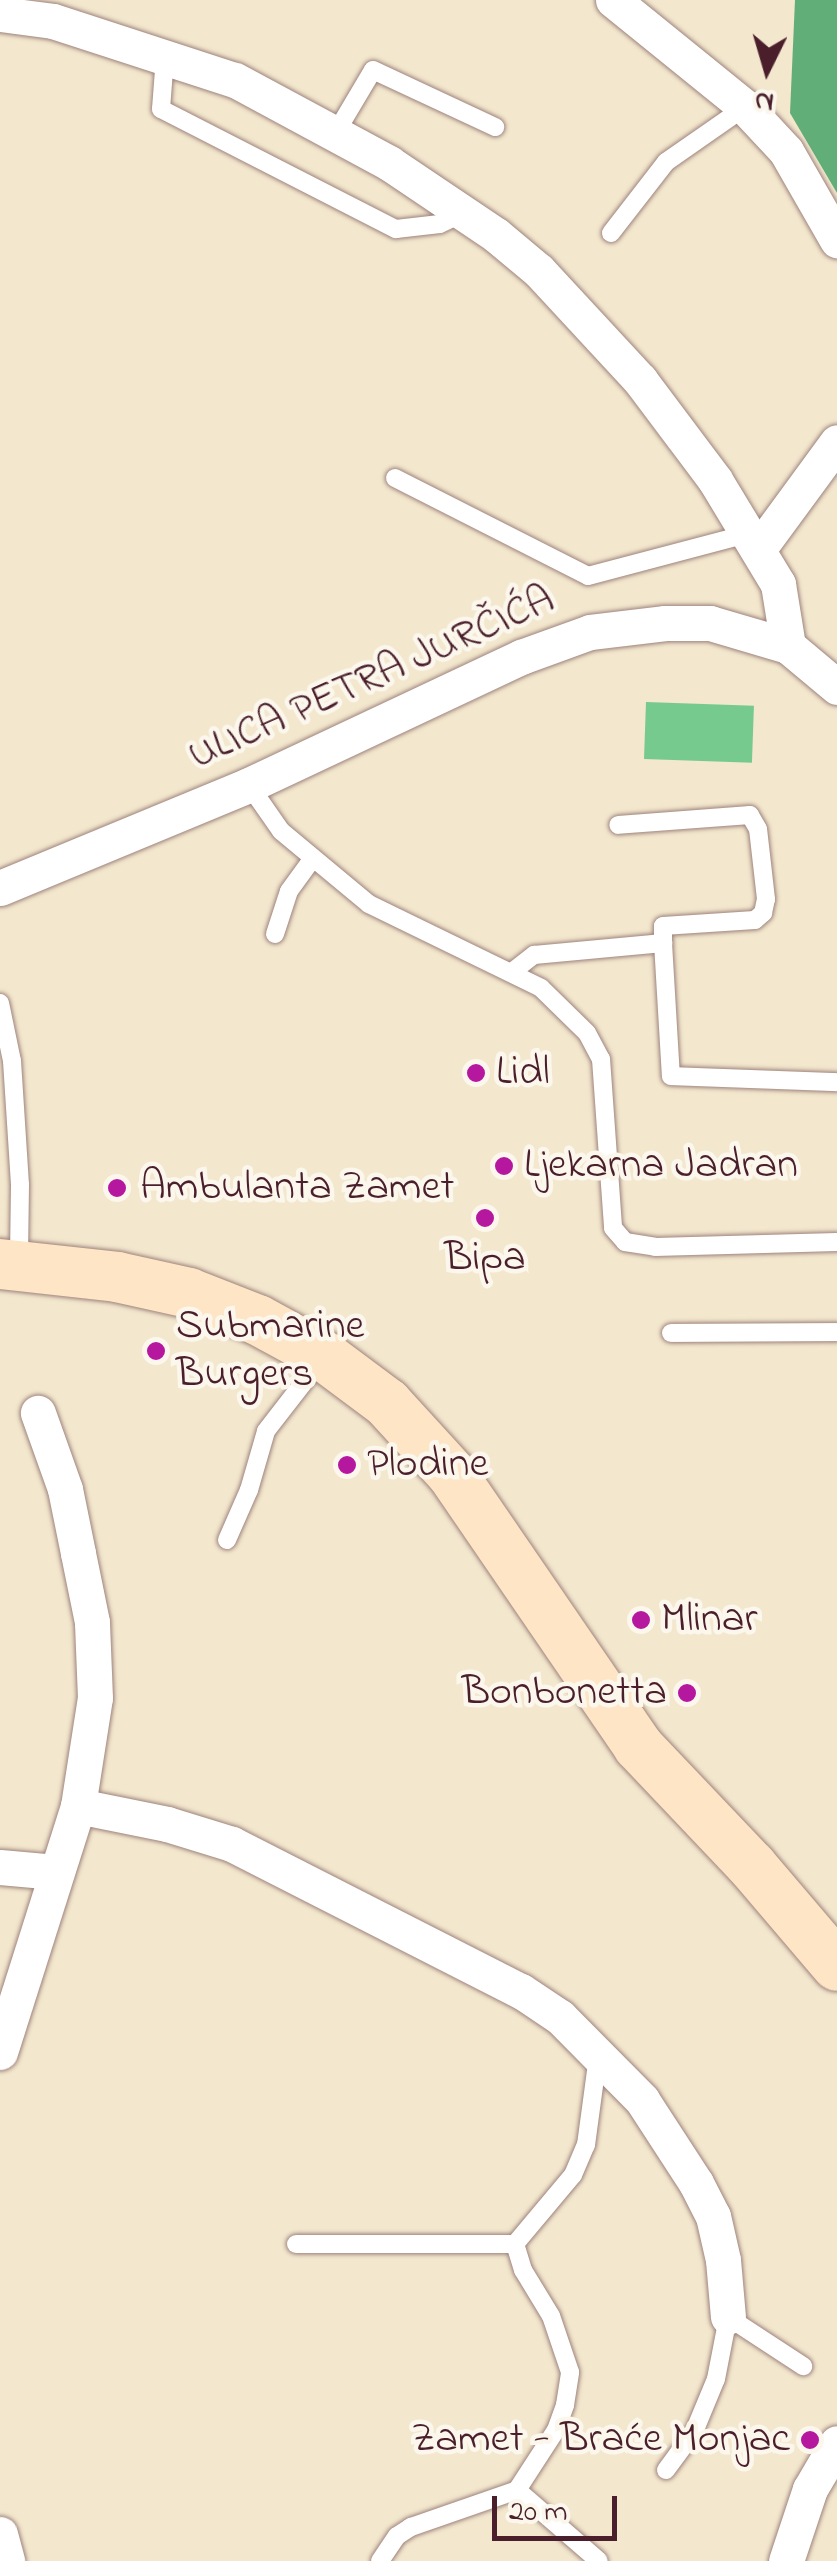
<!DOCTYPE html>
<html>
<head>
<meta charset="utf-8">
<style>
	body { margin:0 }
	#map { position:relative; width:837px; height:2561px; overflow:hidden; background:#f3e7ce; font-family:"Indie Flower",sans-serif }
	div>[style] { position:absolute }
	.green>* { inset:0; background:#77ca8d; transform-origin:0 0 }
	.forest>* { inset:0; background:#61ae78 }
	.roads { filter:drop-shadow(0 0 2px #9e837c) drop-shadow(0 0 2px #9e837c) }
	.service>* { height:18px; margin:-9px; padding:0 9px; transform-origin:9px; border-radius:9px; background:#fff }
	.minor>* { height:35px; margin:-17.5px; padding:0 17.5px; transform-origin:17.5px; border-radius:17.5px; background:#fff }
	.secondary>* { height:50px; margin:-25px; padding:0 25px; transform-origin:25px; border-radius:25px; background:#fde5c5 }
	.dots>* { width:28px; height:28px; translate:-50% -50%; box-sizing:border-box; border:5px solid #fbf7ec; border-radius:50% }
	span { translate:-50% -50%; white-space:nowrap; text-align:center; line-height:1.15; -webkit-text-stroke:9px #fbf7ec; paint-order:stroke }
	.street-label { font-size:42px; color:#4a1f2b }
	.poi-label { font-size:42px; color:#4a1f2b }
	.left { translate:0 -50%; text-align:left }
	.right { translate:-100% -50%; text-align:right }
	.north { position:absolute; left:717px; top:20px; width:100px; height:100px; -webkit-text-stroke:8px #fbf7ec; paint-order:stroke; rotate:185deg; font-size:28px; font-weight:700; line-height:40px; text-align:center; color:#4a1f2b }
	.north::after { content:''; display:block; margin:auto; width:35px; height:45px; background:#4a1f2b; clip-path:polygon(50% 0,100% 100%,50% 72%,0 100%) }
	.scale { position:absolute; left:492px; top:2496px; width:125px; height:45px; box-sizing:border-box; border:5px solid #4a1f2b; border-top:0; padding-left:12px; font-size:30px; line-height:35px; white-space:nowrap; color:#4a1f2b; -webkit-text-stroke:8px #fbf7ec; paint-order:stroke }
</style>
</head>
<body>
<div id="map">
	<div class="green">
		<div style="left:646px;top:702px;width:108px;height:57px;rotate:2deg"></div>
	</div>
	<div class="forest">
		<div style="clip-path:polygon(795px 0,837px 0,837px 193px,790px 113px)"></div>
	</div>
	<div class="roads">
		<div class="service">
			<div style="left:165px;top:57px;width:52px;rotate:94.4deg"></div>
			<div style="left:161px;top:109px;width:264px;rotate:27.1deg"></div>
			<div style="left:396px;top:229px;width:44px;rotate:-6.5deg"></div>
			<div style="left:440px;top:224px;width:25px;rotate:-26deg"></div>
			<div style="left:335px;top:134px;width:74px;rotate:-59.3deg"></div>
			<div style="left:373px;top:70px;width:135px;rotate:25deg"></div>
			<div style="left:611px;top:233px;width:90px;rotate:-52.2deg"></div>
			<div style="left:666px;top:162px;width:96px;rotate:-34.8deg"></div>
			<div style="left:395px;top:478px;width:216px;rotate:26.9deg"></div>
			<div style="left:588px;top:576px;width:169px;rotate:-14.8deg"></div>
			<div style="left:249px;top:785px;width:56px;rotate:55.2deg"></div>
			<div style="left:281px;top:831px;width:114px;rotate:39.7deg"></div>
			<div style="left:369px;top:904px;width:191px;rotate:26deg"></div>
			<div style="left:541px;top:988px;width:64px;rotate:44.4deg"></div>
			<div style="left:587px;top:1033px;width:30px;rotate:62deg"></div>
			<div style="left:601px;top:1059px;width:169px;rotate:85.9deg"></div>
			<div style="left:613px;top:1228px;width:18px;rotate:49deg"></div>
			<div style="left:625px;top:1242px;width:30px;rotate:9deg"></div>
			<div style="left:655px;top:1247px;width:182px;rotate:-1.6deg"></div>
			<div style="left:275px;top:934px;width:45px;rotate:-72deg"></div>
			<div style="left:289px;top:891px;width:39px;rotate:-54deg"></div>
			<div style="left:663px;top:943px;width:133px;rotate:86.6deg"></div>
			<div style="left:671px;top:1076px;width:166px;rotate:2.1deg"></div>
			<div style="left:512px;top:972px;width:28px;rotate:-38deg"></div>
			<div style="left:534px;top:955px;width:130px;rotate:-5.3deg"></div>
			<div style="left:663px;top:943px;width:17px;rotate:-90deg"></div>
			<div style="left:663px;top:926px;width:92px;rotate:-3.7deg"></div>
			<div style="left:755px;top:920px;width:11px;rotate:-41deg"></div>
			<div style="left:763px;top:913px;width:14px;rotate:-78deg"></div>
			<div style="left:766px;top:899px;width:70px;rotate:-96.5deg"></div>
			<div style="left:758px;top:829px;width:16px;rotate:-120deg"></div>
			<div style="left:750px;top:815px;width:132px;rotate:175.7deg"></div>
			<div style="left:0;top:1003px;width:59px;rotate:78.3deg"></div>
			<div style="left:12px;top:1061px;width:124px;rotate:86.3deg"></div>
			<div style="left:20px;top:1185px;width:76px;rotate:90.8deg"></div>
			<div style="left:671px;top:1333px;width:166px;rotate:-0.3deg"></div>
			<div style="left:227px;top:1540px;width:55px;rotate:-66.3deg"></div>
			<div style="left:249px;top:1490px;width:61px;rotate:-73.9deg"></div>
			<div style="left:266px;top:1431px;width:90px;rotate:-52.2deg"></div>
			<div style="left:296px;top:2244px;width:219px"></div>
			<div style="left:666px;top:2470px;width:47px;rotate:-53.6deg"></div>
			<div style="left:694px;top:2432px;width:57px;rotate:-67.5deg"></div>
			<div style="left:716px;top:2379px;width:63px;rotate:-79deg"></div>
			<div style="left:728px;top:2317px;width:90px;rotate:33.2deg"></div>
			<div style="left:517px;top:2490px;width:108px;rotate:40.9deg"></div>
			<div style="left:380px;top:2561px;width:30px;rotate:-56deg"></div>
			<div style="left:397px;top:2536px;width:17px;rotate:-33deg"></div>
			<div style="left:411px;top:2527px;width:112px;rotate:-19.2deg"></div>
			<div style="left:517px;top:2490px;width:72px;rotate:-57deg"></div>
			<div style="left:556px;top:2430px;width:27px;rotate:-70deg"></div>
			<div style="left:565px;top:2405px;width:33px;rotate:-81deg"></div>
			<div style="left:570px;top:2372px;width:59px;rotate:-108.7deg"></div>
			<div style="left:551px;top:2316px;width:54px;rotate:-121.3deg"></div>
			<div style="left:523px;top:2270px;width:27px;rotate:-107deg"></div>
			<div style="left:515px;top:2244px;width:90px;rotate:-50deg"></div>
			<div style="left:573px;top:2175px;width:33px;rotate:-67deg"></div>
			<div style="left:586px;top:2145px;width:90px;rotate:-82.3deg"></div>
		</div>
		<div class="minor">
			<div style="left:613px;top:0;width:170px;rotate:39deg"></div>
			<div style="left:745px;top:107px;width:60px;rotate:47deg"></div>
			<div style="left:786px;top:151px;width:103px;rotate:60.2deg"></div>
			<div style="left:0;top:14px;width:53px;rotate:7.5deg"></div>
			<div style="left:53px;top:21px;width:191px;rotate:18deg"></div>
			<div style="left:235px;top:80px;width:175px;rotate:28.3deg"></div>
			<div style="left:389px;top:163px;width:129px;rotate:33.9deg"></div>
			<div style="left:496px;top:235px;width:56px;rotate:39.9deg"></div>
			<div style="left:539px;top:271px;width:149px;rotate:47.2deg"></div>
			<div style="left:640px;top:380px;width:125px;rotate:53.1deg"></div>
			<div style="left:715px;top:480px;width:122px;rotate:58.8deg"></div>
			<div style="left:778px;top:584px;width:63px;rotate:80.8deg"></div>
			<div style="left:760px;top:547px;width:130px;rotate:-53.7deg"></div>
			<div style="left:0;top:888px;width:269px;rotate:-22.5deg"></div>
			<div style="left:249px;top:785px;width:301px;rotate:-25.2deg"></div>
			<div style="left:521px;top:657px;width:73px;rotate:-19.9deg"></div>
			<div style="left:590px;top:632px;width:76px;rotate:-6.8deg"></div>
			<div style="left:665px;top:623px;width:45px"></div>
			<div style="left:710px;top:623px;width:81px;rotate:16.4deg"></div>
			<div style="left:788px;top:646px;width:64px;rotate:39.9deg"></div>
			<div style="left:78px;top:1806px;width:91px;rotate:11.4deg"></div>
			<div style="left:167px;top:1824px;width:68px;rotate:17.1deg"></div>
			<div style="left:232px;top:1844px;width:324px;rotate:27deg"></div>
			<div style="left:521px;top:1991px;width:47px;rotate:33.7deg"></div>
			<div style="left:560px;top:2017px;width:117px;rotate:45.3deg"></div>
			<div style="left:642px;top:2100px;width:99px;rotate:57deg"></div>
			<div style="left:696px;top:2183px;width:37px;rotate:63deg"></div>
			<div style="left:713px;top:2216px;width:45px;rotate:77.2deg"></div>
			<div style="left:723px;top:2260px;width:57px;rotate:85deg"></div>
			<div style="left:0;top:1867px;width:56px;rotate:5.1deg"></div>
			<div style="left:0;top:2052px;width:258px;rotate:-72.4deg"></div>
			<div style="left:78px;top:1806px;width:109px;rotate:-81.1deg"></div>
			<div style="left:95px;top:1698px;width:76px;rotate:-92.3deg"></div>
			<div style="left:92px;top:1622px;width:70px;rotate:-101.5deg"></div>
			<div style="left:78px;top:1553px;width:65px;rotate:-101.5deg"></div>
			<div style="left:65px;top:1489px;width:81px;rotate:-109.6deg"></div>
			<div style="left:0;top:2534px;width:28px;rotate:75deg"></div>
			<div style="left:786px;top:2561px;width:76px;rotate:-71.6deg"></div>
			<div style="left:810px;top:2489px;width:53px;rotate:-59.6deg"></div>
		</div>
		<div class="secondary">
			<div style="left:0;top:1264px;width:118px;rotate:6.3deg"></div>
			<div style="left:117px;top:1277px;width:74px;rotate:12.5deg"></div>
			<div style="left:189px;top:1293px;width:74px;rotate:21.4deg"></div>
			<div style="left:258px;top:1320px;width:75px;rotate:28.6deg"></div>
			<div style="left:324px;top:1356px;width:79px;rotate:36.7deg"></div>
			<div style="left:387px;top:1403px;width:96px;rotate:47.5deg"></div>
			<div style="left:452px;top:1474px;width:330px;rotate:55.6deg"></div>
			<div style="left:638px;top:1746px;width:166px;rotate:46.5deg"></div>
			<div style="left:752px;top:1866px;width:131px;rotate:49.6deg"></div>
		</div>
	</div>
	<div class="dots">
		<div style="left:476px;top:1073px;background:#b5179e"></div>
		<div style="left:504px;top:1166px;background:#b5179e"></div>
		<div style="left:117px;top:1188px;background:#b5179e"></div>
		<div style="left:485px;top:1218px;background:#b5179e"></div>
		<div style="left:156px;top:1351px;background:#b5179e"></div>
		<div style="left:347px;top:1465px;background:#b5179e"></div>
		<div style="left:641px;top:1620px;background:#b5179e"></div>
		<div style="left:687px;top:1693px;background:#b5179e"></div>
		<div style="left:810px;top:2440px;background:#b5179e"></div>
	</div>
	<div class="street-label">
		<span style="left:372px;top:679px;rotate:-24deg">ULICA PETRA JURČIĆA</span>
	</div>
	<div class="poi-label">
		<span class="left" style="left:496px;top:1073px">Lidl</span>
		<span class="left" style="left:524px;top:1166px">Ljekarna Jadran</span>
		<span class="left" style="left:140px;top:1188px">Ambulanta Zamet</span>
		<span style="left:485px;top:1259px">Bipa</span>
		<span class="left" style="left:176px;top:1351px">Submarine<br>Burgers</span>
		<span class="left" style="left:367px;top:1465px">Plodine</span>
		<span class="left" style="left:661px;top:1620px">Mlinar</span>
		<span class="right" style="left:667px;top:1693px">Bonbonetta</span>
		<span class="right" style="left:790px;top:2440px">Zamet - Braće Monjac</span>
	</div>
	<div class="north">N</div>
	<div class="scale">20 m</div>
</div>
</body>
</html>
